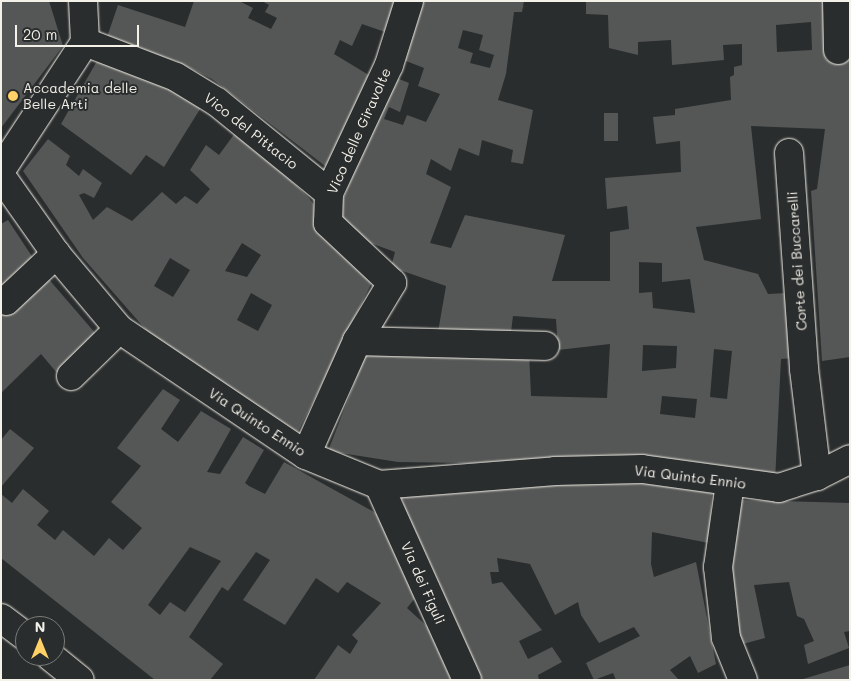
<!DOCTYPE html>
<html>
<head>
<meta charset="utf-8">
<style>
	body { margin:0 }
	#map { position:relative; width:851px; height:681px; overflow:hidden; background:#2a2d2e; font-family:Mali,sans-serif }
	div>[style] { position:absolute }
	.building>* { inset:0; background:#555756; transform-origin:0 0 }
	.roads { filter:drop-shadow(0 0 1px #f4f1e8) drop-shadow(0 0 1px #f4f1e8) }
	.pedestrian>* { height:28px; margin:-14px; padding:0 14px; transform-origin:14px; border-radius:14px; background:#2a2d2e }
	.minor>* { height:28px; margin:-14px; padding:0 14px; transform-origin:14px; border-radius:14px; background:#2a2d2e }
	.dots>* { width:14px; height:14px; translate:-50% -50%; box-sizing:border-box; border:2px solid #2a2d2e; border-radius:50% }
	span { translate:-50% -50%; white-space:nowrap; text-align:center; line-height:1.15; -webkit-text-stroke:4px #2a2d2e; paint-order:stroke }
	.poi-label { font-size:14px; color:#f4f1e8 }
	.left { translate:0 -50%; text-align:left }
	.street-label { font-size:14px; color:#f4f1e8 }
	.frame { position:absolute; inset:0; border:2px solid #f4f1e8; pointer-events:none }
	.north { position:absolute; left:15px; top:616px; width:50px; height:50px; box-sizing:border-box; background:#2a2d2e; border:1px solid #7b7b78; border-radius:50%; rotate:0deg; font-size:14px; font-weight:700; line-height:20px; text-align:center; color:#f4f1e8 }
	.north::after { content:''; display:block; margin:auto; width:18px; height:22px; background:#ffd166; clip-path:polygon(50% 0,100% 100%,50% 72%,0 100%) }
	.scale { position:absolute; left:15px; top:25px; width:124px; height:22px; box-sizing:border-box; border:2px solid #f4f1e8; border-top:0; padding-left:6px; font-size:15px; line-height:18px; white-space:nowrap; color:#f4f1e8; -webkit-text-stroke:4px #2a2d2e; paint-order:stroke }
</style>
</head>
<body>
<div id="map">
	<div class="building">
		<div style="clip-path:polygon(1px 1px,49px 1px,63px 46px,1px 128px)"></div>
		<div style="clip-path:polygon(194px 1px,239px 1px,253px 8px,248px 18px,271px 29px,277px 18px,265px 12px,269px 5px,262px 1px,398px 1px,388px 33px,362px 24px,352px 46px,340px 40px,334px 54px,372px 77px,329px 169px,212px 79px,176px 61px,106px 40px,118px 5px,185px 27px)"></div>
		<div style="clip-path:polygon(evenodd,421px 1px,524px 1px,522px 12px,514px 12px,506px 74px,498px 100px,533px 110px,523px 164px,511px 162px,513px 150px,482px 140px,479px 156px,459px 148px,451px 171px,431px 159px,426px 174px,451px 187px,430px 243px,451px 248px,465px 215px,565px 235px,552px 281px,610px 281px,610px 232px,629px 229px,627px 206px,607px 209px,605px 178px,681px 172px,680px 141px,656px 144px,653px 117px,675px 115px,675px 109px,731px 100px,730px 77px,734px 75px,734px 67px,742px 65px,742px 44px,723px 45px,724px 60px,672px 65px,671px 40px,638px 42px,638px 55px,609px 48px,608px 15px,586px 14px,586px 1px,829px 1px,832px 25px,826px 60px,850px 57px,850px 357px,822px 361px,811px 191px,817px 189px,825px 129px,751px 126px,761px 219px,696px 227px,704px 260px,758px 274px,768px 294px,787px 293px,793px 358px,781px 359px,775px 481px,611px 455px,471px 463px,398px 462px,328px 451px,367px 351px,529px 351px,531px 396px,607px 398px,610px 344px,558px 350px,556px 319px,513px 316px,511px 332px,438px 332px,446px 286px,391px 267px,395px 252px,365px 241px,335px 218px,394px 77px,409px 83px,400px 112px,389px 107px,384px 119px,403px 125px,407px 115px,426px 122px,440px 94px,418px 86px,424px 68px,401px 59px,421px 1px,811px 22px,812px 50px,777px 52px,776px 25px,811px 22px,421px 1px,463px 30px,483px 35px,479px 50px,494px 55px,490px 68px,470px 63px,473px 53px,458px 48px,463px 30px,421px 1px,639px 262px,662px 263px,662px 282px,690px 279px,695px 313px,653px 308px,652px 292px,639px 293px,639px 262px,421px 1px,643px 345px,677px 346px,676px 368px,642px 371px,643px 345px,421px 1px,714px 349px,732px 351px,727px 399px,710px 397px,714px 349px,421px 1px,662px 396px,697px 399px,695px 418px,660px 414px,662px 396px)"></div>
		<div style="clip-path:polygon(97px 61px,205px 101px,164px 167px,146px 155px,131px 175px,61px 124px)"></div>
		<div style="left:604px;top:113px;width:14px;height:28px"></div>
		<div style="clip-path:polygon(evenodd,238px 129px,309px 198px,315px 206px,318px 228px,375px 276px,298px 432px,154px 339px,83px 258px,23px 171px,48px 139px,70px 156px,66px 165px,79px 176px,83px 169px,102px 183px,94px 198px,84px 193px,79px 195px,93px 220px,107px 207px,132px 221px,162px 192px,176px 204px,185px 196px,197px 204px,210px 189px,190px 170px,206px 145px,219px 155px,238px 129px,242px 243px,261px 255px,247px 277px,225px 271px,242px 243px,238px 129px,170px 258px,190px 270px,173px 297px,154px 286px,170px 258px,238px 129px,251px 293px,272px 305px,258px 331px,237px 320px,251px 293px)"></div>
		<div style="clip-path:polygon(8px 220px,33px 258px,1px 286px,1px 224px)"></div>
		<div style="clip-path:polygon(46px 276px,96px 334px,57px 373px,41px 354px,1px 393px,1px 310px)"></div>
		<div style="clip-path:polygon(evenodd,163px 389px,180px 400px,161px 429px,178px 442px,201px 411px,231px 429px,207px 472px,220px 474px,243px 437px,264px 450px,245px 483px,249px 486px,265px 494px,284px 462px,383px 517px,416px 597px,407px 608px,430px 629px,451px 680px,314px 680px,338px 645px,350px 654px,358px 641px,352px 635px,381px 603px,347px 582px,338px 593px,316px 578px,285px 625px,243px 600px,270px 560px,256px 552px,228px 591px,222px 587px,189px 637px,223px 664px,210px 680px,155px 680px,1px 558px,1px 494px,12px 503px,23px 489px,49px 511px,37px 525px,55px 540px,63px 530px,94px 556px,109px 538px,123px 550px,142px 528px,111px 502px,141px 466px,117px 448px,163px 389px,190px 547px,221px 561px,185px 612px,170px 602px,160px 615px,148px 605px,190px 547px)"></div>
		<div style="clip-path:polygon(10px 429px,34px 448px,1px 487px,1px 440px)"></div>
		<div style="clip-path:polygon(652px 480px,712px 492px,709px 543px,652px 532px,651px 564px,654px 577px,696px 562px,716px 664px,698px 673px,690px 656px,670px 670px,679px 680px,616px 680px,613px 673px,594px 680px,586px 663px,640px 636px,634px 627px,599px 643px,581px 615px,578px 602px,555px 615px,530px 564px,497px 558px,499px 572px,490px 572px,492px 584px,502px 582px,542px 630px,519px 641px,528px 659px,552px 647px,562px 662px,538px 675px,539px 680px,478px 680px,411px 528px,401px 495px,543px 483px)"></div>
		<div style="clip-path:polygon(740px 500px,850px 503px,850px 631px,844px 632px,849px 648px,808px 664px,804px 645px,814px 641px,804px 619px,797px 616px,789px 582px,754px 585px,765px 638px,732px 647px,724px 572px)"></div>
		<div style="clip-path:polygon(850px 665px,850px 680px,803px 680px,803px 679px)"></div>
	</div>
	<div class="roads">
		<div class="pedestrian">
			<div style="left:730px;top:483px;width:85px;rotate:98.1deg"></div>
			<div style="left:718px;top:567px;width:71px;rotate:83.6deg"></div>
			<div style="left:726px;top:638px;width:45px;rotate:68deg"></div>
		</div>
		<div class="minor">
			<div style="left:83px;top:1px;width:41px;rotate:87.2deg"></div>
			<div style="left:837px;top:1px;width:49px;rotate:88.8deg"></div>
			<div style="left:85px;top:42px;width:97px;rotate:21deg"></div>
			<div style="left:176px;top:77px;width:48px;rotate:31.4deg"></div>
			<div style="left:217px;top:102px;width:144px;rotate:39.1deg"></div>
			<div style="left:789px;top:153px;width:217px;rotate:86deg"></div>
			<div style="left:804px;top:369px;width:108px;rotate:83.1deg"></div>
			<div style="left:1px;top:170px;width:153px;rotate:-56.7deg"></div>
			<div style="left:1px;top:176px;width:95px;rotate:54.8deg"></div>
			<div style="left:56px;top:254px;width:98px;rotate:50deg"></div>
			<div style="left:119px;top:329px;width:225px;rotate:34deg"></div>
			<div style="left:306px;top:455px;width:79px;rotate:22.3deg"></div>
			<div style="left:379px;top:485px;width:177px;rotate:-4.5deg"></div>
			<div style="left:555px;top:471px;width:87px;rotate:-1.3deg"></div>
			<div style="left:642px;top:469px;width:138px;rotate:7.9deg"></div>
			<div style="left:779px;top:488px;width:40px;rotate:-18deg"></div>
			<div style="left:817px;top:476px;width:37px;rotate:-27deg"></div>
			<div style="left:6px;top:301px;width:69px;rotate:-43.2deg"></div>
			<div style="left:357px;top:341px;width:188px;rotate:1.5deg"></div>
			<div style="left:71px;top:376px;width:67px;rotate:-44.4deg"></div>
			<div style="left:306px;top:455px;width:125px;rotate:-65.9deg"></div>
			<div style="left:357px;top:341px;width:68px;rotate:-58.9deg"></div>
			<div style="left:392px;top:283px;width:88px;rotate:-136.8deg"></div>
			<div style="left:328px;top:223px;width:30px;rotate:-88deg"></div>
			<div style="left:329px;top:193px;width:141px;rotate:-64.9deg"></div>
			<div style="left:389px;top:65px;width:67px;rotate:-72.6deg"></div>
			<div style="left:379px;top:485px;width:214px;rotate:65.7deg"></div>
			<div style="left:1px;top:618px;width:30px;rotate:37deg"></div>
			<div style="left:50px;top:656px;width:38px;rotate:39deg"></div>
		</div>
	</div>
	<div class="dots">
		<div style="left:13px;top:96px;background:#ffd166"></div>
	</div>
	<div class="poi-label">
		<span class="left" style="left:23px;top:96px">Accademia delle<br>Belle Arti</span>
	</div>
	<div class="street-label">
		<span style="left:251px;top:131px;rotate:38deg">Vico del Pittacio</span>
		<span style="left:359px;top:131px;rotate:-66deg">Vico delle Giravolte</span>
		<span style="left:797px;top:261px;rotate:-94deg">Corte dei Buccarelli</span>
		<span style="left:257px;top:422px;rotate:33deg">Via Quinto Ennio</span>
		<span style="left:690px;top:477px;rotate:7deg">Via Quinto Ennio</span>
		<span style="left:423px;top:583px;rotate:66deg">Via dei Figuli</span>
	</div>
	<div class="frame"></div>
	<div class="north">N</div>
	<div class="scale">20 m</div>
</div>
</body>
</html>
